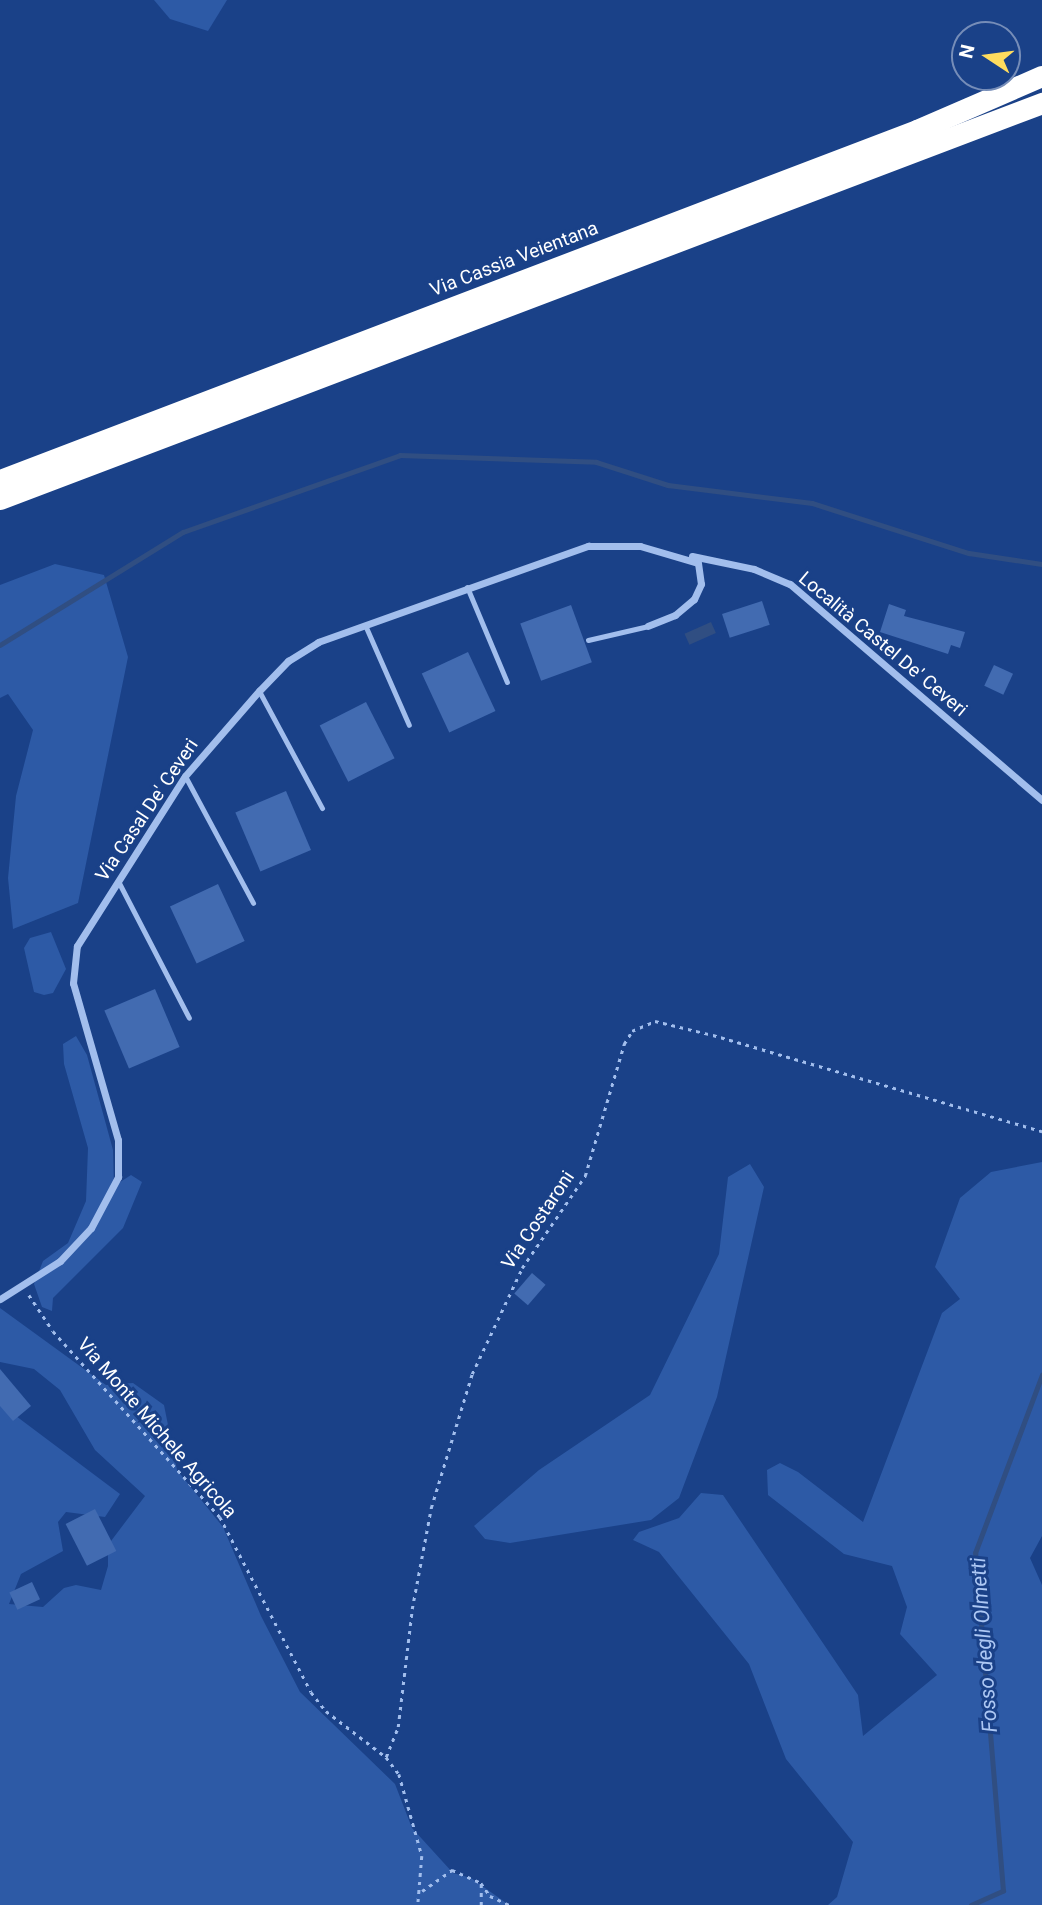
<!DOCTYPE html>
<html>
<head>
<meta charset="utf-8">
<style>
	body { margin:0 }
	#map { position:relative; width:1042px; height:1905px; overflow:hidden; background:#1a4188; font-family:Roboto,sans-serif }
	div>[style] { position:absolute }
	.green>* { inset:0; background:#2d5aa6 }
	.water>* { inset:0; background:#304e82; transform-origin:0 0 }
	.stream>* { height:4.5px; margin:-2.25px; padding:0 2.25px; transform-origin:2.25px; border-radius:2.25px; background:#304e82 }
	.building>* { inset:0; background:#426bb1; transform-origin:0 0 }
	.path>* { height:2.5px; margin-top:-1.25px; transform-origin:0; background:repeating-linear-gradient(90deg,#a2beed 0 3.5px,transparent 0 8.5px) }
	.lane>* { height:5px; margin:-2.5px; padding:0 2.5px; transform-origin:2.5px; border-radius:2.5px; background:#a2beed }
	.street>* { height:7px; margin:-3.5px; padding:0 3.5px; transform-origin:3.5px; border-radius:3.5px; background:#a2beed }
	.highway>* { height:21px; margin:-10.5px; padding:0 10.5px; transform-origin:10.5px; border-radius:10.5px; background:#fff }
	span { translate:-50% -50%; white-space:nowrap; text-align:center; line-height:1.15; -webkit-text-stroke:6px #1a4188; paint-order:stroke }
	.street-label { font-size:19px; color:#fff }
	.water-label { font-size:21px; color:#adc8f4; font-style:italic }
	.north { position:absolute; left:951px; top:21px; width:70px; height:70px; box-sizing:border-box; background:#1a4188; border:2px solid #768db8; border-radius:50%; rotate:283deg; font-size:19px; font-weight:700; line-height:28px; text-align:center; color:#fff }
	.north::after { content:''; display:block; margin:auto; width:24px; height:32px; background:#ffdc5e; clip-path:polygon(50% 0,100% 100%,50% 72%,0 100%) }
</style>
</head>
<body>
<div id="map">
	<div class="green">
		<div style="clip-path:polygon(154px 0,227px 0,208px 31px,170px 19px)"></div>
		<div style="clip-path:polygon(55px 564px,104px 575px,128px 657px,78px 903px,13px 929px,8px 878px,16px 796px,33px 730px,8px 694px,0 698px,0 585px)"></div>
		<div style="clip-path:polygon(51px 932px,66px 969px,53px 993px,44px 995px,34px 992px,24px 948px,30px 938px)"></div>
		<div style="clip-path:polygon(76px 1036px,87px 1055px,113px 1150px,114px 1186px,131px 1175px,142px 1182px,123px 1228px,53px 1298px,52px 1311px,42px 1307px,34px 1284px,43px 1261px,68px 1243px,86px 1201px,88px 1148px,64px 1064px,63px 1044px)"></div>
		<div style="clip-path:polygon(1042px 1162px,1042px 1536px,1030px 1558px,1042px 1585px,1042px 1905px,828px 1905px,837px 1897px,853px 1842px,786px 1759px,749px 1664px,659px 1552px,633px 1540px,639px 1532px,679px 1518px,701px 1493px,723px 1495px,858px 1695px,863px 1736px,937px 1675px,900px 1634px,907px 1607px,892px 1566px,844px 1554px,768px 1495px,767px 1470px,780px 1463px,798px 1472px,863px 1522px,942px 1313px,960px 1299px,935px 1267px,960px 1198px,991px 1172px)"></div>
		<div style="clip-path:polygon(750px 1164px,764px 1187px,717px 1397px,679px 1498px,651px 1520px,510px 1543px,485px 1539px,474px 1526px,539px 1470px,650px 1395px,719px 1254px,728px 1177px)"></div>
		<div style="clip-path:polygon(0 1308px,106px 1385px,133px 1383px,164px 1405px,177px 1470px,223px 1527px,261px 1616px,300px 1692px,395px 1784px,412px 1828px,453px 1873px,471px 1878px,509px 1905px,0 1905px,0 1404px,120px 1494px,105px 1517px,66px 1512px,58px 1522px,63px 1551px,21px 1574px,9px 1604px,43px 1607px,64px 1588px,76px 1585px,101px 1590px,108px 1566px,108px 1545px,145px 1496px,95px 1450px,60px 1390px,34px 1369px,0 1362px)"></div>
	</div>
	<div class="water">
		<div style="left:711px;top:622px;width:12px;height:29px;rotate:66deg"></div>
	</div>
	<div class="stream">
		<div style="left:0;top:645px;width:215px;rotate:-31.7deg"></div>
		<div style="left:183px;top:532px;width:230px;rotate:-19.5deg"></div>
		<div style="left:400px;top:455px;width:196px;rotate:2deg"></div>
		<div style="left:596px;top:462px;width:76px;rotate:17.7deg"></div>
		<div style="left:668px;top:485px;width:145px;rotate:7.1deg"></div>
		<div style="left:812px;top:503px;width:165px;rotate:17.7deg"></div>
		<div style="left:969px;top:553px;width:74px;rotate:8.6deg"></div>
		<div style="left:971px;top:1905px;width:35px;rotate:-24deg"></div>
		<div style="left:1003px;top:1891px;width:339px;rotate:-94.7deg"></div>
		<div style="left:975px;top:1553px;width:190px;rotate:-69.4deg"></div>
	</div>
	<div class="building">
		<div style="left:762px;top:601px;width:25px;height:42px;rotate:72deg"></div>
		<div style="clip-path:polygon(889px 604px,906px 610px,904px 616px,965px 632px,960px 648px,951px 645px,948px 654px,880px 632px)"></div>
		<div style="left:571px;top:605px;width:61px;height:54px;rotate:70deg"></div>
		<div style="left:468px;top:652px;width:65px;height:51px;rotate:65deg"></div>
		<div style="left:994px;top:665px;width:21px;height:23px;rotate:25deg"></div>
		<div style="left:366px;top:702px;width:63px;height:52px;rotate:63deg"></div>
		<div style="left:286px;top:791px;width:64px;height:55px;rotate:67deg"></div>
		<div style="left:218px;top:884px;width:63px;height:53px;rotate:65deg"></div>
		<div style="left:155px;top:989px;width:63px;height:55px;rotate:67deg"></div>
		<div style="left:532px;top:1273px;width:18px;height:27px;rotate:41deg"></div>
		<div style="clip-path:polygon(0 1369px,31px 1406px,13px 1421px,0 1406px)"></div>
		<div style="left:95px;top:1509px;width:47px;height:33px;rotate:63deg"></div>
		<div style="left:32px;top:1582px;width:19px;height:25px;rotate:65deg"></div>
	</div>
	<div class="path">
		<div style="left:29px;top:1295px;width:43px;rotate:56.3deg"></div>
		<div style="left:53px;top:1331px;width:250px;rotate:48.1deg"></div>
		<div style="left:220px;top:1517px;width:197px;rotate:62.5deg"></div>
		<div style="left:311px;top:1692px;width:24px;rotate:52deg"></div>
		<div style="left:326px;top:1711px;width:76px;rotate:37.5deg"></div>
		<div style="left:386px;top:1757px;width:21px;rotate:53deg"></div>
		<div style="left:399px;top:1774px;width:85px;rotate:74.3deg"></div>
		<div style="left:422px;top:1856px;width:49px;rotate:94.7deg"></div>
		<div style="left:386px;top:1757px;width:32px;rotate:-68deg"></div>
		<div style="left:398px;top:1727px;width:119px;rotate:-83.2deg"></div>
		<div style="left:412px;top:1609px;width:103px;rotate:-79.3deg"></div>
		<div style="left:431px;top:1508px;width:140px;rotate:-73deg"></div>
		<div style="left:472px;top:1374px;width:117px;rotate:-64.7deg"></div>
		<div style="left:522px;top:1268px;width:112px;rotate:-55.6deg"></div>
		<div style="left:585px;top:1176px;width:138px;rotate:-73.5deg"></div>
		<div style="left:624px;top:1044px;width:15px;rotate:-58deg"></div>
		<div style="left:632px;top:1031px;width:25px;rotate:-23deg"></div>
		<div style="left:655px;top:1021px;width:60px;rotate:13.6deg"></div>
		<div style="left:713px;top:1035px;width:343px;rotate:16.3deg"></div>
		<div style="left:422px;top:1891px;width:37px;rotate:-35deg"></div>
		<div style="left:452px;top:1870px;width:32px;rotate:24deg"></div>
		<div style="left:481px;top:1883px;width:16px;rotate:55deg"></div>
		<div style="left:490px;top:1896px;width:21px;rotate:25deg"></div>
		<div style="left:481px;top:1905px;width:22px;rotate:-90deg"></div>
	</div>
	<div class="lane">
		<div style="left:467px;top:587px;width:103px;rotate:67.2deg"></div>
		<div style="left:365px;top:625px;width:109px;rotate:66.3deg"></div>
		<div style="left:588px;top:640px;width:62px;rotate:-13.1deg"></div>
		<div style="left:259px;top:691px;width:133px;rotate:61.7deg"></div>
		<div style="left:185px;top:776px;width:144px;rotate:61.8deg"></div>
		<div style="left:118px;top:881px;width:154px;rotate:62.6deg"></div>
	</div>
	<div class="street">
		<div style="left:692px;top:556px;width:63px;rotate:11.8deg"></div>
		<div style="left:754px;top:569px;width:39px;rotate:23deg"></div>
		<div style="left:790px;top:584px;width:332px;rotate:40.6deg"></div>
		<div style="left:0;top:1299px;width:71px;rotate:-32.3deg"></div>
		<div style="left:60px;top:1261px;width:45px;rotate:-46.8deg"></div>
		<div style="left:91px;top:1228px;width:58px;rotate:-62.1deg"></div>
		<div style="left:118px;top:1177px;width:37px;rotate:-90deg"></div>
		<div style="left:118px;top:1140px;width:163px;rotate:-106deg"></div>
		<div style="left:73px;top:983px;width:37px;rotate:-84deg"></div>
		<div style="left:77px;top:946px;width:201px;rotate:-57.6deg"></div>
		<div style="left:185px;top:776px;width:113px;rotate:-49deg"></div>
		<div style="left:259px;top:691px;width:42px;rotate:-46deg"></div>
		<div style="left:288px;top:661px;width:36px;rotate:-32deg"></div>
		<div style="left:318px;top:642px;width:287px;rotate:-19.6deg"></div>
		<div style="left:588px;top:546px;width:52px"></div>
		<div style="left:640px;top:546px;width:60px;rotate:16.3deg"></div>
		<div style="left:698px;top:563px;width:21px;rotate:82deg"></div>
		<div style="left:701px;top:584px;width:17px;rotate:115deg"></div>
		<div style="left:694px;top:599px;width:25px;rotate:140deg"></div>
		<div style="left:675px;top:615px;width:29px;rotate:158deg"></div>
	</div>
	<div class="highway">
		<div style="left:0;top:480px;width:982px;rotate:-20.89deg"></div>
		<div style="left:917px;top:130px;width:136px;rotate:-23.4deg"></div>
		<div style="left:0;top:499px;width:1115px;rotate:-20.81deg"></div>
	</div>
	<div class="street-label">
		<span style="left:514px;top:259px;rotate:-21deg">Via Cassia Veientana</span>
		<span style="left:883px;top:644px;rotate:40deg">Località Castel De' Ceveri</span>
		<span style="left:147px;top:810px;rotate:-56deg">Via Casal De' Ceveri</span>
		<span style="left:538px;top:1220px;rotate:-56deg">Via Costaroni</span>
		<span style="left:157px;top:1428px;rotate:49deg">Via Monte Michele Agricola</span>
	</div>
	<div class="water-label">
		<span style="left:984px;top:1645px;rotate:-94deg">Fosso degli Olmetti</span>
	</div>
	<div class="north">N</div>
</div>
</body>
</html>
